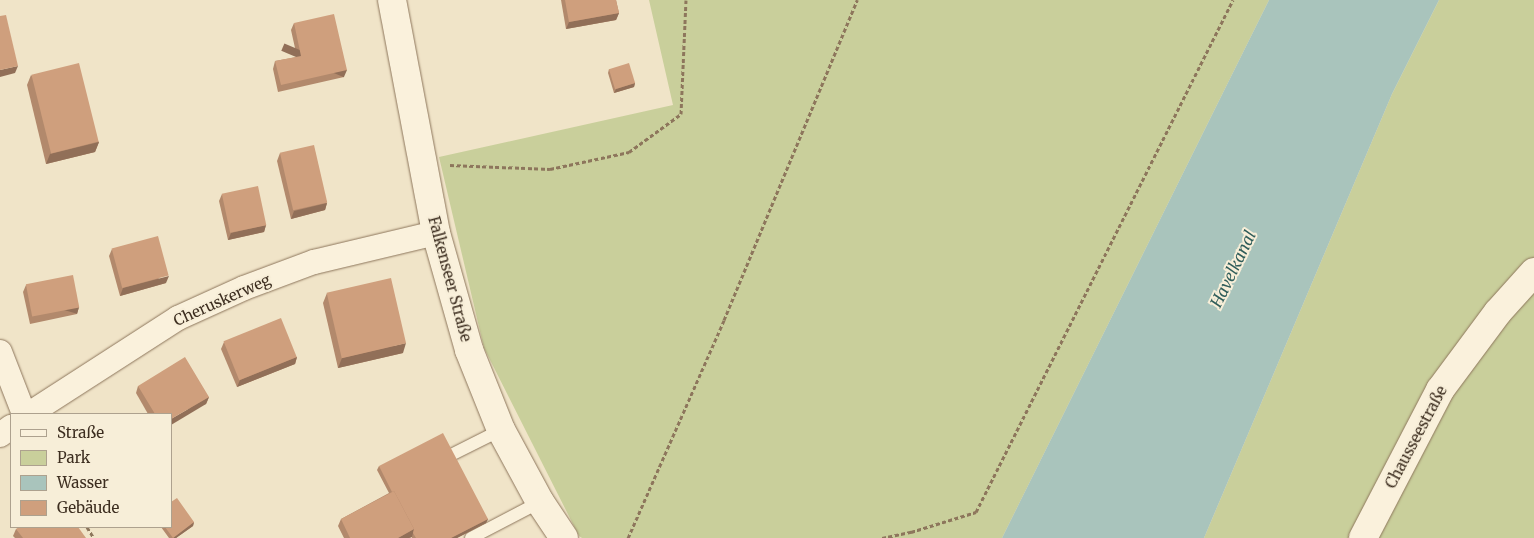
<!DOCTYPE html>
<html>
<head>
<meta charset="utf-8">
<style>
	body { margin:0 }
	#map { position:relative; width:1534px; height:538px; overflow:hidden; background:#f0e4c8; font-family:Merriweather,serif }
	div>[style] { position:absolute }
	.green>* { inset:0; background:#c9cf9b }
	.water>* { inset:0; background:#a9c4bc }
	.path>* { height:3px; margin-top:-1.5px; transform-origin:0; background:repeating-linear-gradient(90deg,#8d765c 0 4px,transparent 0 6.5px) }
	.roads { filter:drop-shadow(0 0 1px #8d765c) drop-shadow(0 0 1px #8d765c) }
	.service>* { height:12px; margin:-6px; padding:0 6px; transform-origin:6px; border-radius:6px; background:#faf1dc }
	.minor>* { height:24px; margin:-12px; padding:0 12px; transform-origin:12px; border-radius:12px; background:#faf1dc }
	.secondary>* { height:28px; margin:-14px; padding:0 14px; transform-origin:14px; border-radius:14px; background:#faf1dc }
	.wall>* { inset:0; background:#b2896c }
	.shaded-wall>* { inset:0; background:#916f58; transform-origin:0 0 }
	.building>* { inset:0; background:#cf9f7d; transform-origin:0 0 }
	span { translate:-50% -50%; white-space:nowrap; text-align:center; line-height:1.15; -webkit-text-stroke:4px #f7eed8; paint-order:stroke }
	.street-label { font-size:15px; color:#3d2e20 }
	.water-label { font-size:16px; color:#2f5d5a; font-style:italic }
	.legend { position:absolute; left:10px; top:413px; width:162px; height:115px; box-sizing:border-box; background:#f7eed8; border:1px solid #ada18e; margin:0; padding:6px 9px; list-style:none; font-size:15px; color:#3d2e20 }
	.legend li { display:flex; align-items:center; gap:10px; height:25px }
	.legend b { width:25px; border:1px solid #ada18e }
</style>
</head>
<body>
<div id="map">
	<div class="green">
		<div style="clip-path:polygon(649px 0,1269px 0,1002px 538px,582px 538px,579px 536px,484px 348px,439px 157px,673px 105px)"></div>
		<div style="clip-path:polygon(1439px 0,1534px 0,1534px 538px,1204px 538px,1392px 94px)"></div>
	</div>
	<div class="water">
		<div style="clip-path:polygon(1269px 0,1439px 0,1392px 94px,1204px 538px,1002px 538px)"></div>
	</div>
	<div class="path">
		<div style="left:450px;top:165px;width:100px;rotate:2.3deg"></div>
		<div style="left:550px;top:169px;width:81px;rotate:-12.1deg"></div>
		<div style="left:629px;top:152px;width:64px;rotate:-36.2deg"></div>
		<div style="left:681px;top:114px;width:114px;rotate:-87.5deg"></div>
		<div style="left:87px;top:527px;width:13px;rotate:58deg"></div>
		<div style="left:628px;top:538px;width:238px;rotate:-66.2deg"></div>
		<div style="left:724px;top:320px;width:347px;rotate:-67.4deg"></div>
		<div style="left:882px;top:538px;width:30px;rotate:-12deg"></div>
		<div style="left:911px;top:532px;width:68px;rotate:-17.1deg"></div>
		<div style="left:976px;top:512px;width:573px;rotate:-63.35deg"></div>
	</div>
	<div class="roads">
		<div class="service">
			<div style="left:451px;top:455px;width:56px;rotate:-26.6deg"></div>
			<div style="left:471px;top:538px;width:78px;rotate:-27.6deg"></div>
		</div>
		<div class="minor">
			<div style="left:0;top:352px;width:66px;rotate:68.8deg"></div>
			<div style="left:29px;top:414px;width:177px;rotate:-32.8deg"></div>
			<div style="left:178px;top:318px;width:72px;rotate:-24.4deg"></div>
			<div style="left:244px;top:288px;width:75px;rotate:-20.4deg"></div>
			<div style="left:314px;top:262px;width:125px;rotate:-13.4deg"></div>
			<div style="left:0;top:435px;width:14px;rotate:-36deg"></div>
		</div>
		<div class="secondary">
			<div style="left:392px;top:0;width:237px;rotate:79.3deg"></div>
			<div style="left:436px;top:233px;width:122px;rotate:74.2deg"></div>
			<div style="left:469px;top:350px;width:86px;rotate:68.2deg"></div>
			<div style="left:501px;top:430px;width:82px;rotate:61.6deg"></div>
			<div style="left:540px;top:502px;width:43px;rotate:56.3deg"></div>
			<div style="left:1363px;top:538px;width:167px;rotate:-62.5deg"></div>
			<div style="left:1440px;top:390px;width:97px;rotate:-53.4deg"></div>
			<div style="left:1498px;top:312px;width:54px;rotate:-48deg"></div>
		</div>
	</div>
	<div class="wall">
		<div style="clip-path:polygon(561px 0,616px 0,619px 13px,616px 20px,566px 29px)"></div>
		<div style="clip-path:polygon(294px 23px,344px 77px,278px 92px,273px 69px,275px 61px,297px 57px,291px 30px)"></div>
		<div style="clip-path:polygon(609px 69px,635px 83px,634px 87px,614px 93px,608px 73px)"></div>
		<div style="clip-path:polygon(31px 75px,99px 142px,95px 152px,46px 164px,27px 85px)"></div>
		<div style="clip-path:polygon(280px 153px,327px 203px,325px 210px,291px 219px,277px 161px)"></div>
		<div style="clip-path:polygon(222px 194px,266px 225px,264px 232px,228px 240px,219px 201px)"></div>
		<div style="clip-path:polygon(112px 249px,166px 283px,120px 296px,109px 256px)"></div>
		<div style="clip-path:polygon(26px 285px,79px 307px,77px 314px,30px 324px,23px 292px)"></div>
		<div style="clip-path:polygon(327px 293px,403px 353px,338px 368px,323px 303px)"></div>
		<div style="clip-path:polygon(224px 342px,297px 357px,295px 364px,237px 387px,221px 349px)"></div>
		<div style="clip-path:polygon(138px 386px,209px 397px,206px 404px,171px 414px,148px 414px,136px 393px)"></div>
		<div style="clip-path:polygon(379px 466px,488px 519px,486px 523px,457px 538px,412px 538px,412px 537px,409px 538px,344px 538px,338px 526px,341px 519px,389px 493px,377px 470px)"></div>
		<div style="clip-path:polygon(194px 522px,193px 526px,176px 538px,169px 538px,161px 527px,171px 527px)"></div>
		<div style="clip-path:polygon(16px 529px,86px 538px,15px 538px,13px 536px)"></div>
	</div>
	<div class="shaded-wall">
		<div style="clip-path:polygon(619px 13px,616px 20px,566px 29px,569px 22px)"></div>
		<div style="clip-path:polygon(18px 66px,15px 73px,0 77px,0 70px)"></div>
		<div style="left:347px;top:70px;width:8px;height:68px;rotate:113deg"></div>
		<div style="clip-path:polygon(635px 83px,634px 87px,614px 93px,616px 89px)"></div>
		<div style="clip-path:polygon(99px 142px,95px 152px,46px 164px,50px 154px)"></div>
		<div style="clip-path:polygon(327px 203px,325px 210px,291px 219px,294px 211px)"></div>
		<div style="clip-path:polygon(266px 225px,264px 232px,228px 240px,231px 233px)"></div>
		<div style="clip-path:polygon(169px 276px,166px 283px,120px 296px,123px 288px)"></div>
		<div style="left:79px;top:307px;width:7px;height:48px;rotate:106deg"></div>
		<div style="clip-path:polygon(406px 343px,403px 353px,338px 368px,342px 358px)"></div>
		<div style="clip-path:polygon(297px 357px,295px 364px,237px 387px,240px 380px)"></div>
		<div style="clip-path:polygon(209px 397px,206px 404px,171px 425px,171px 419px)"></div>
		<div style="clip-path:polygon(488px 519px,486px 523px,457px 538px,451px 538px)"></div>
		<div style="clip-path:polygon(194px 522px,193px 526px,176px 538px,173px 538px)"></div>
		<div style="clip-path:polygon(414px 529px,412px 537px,409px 538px,398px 538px)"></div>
	</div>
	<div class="building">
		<div style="clip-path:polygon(565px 0,616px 0,619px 13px,569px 22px)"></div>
		<div style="clip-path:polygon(334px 14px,347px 70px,281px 85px,275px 61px,301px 56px,294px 23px)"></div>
		<div style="clip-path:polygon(6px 15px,18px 66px,0 70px,0 16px)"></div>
		<div style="left:79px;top:63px;width:81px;height:49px;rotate:76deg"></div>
		<div style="left:629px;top:63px;width:21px;height:21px;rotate:73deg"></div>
		<div style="left:314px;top:145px;width:59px;height:35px;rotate:77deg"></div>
		<div style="left:258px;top:186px;width:40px;height:37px;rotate:78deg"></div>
		<div style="left:158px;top:236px;width:41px;height:48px;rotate:75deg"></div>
		<div style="left:73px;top:275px;width:33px;height:48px;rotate:79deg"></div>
		<div style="left:391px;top:278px;width:67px;height:66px;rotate:77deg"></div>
		<div style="left:281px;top:318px;width:42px;height:62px;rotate:68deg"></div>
		<div style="clip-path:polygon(185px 357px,209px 397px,171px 419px,171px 414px,155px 414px,138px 386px)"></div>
		<div style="clip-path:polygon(443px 433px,488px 519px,451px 538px,416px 538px,413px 533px,414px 529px,394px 491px,392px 492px,379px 466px)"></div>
		<div style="clip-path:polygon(394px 491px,414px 529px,398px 538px,350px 538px,341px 519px)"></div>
		<div style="clip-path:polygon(177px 498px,194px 522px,173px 538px,165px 527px,171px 527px,171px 502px)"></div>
		<div style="clip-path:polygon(19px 527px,78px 527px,86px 538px,23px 538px,16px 529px)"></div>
	</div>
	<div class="street-label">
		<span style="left:450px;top:279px;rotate:75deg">Falkenseer Straße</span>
		<span style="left:222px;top:300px;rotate:-24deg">Cheruskerweg</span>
		<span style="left:1416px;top:437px;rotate:-62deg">Chausseestraße</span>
	</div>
	<div class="water-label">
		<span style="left:1233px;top:269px;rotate:-64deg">Havelkanal</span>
	</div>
	<ul class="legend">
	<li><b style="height:6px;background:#faf1dc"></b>Straße</li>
	<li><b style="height:14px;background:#c9cf9b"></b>Park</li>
	<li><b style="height:14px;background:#a9c4bc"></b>Wasser</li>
	<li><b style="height:14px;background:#cf9f7d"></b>Gebäude</li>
	</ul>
</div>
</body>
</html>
